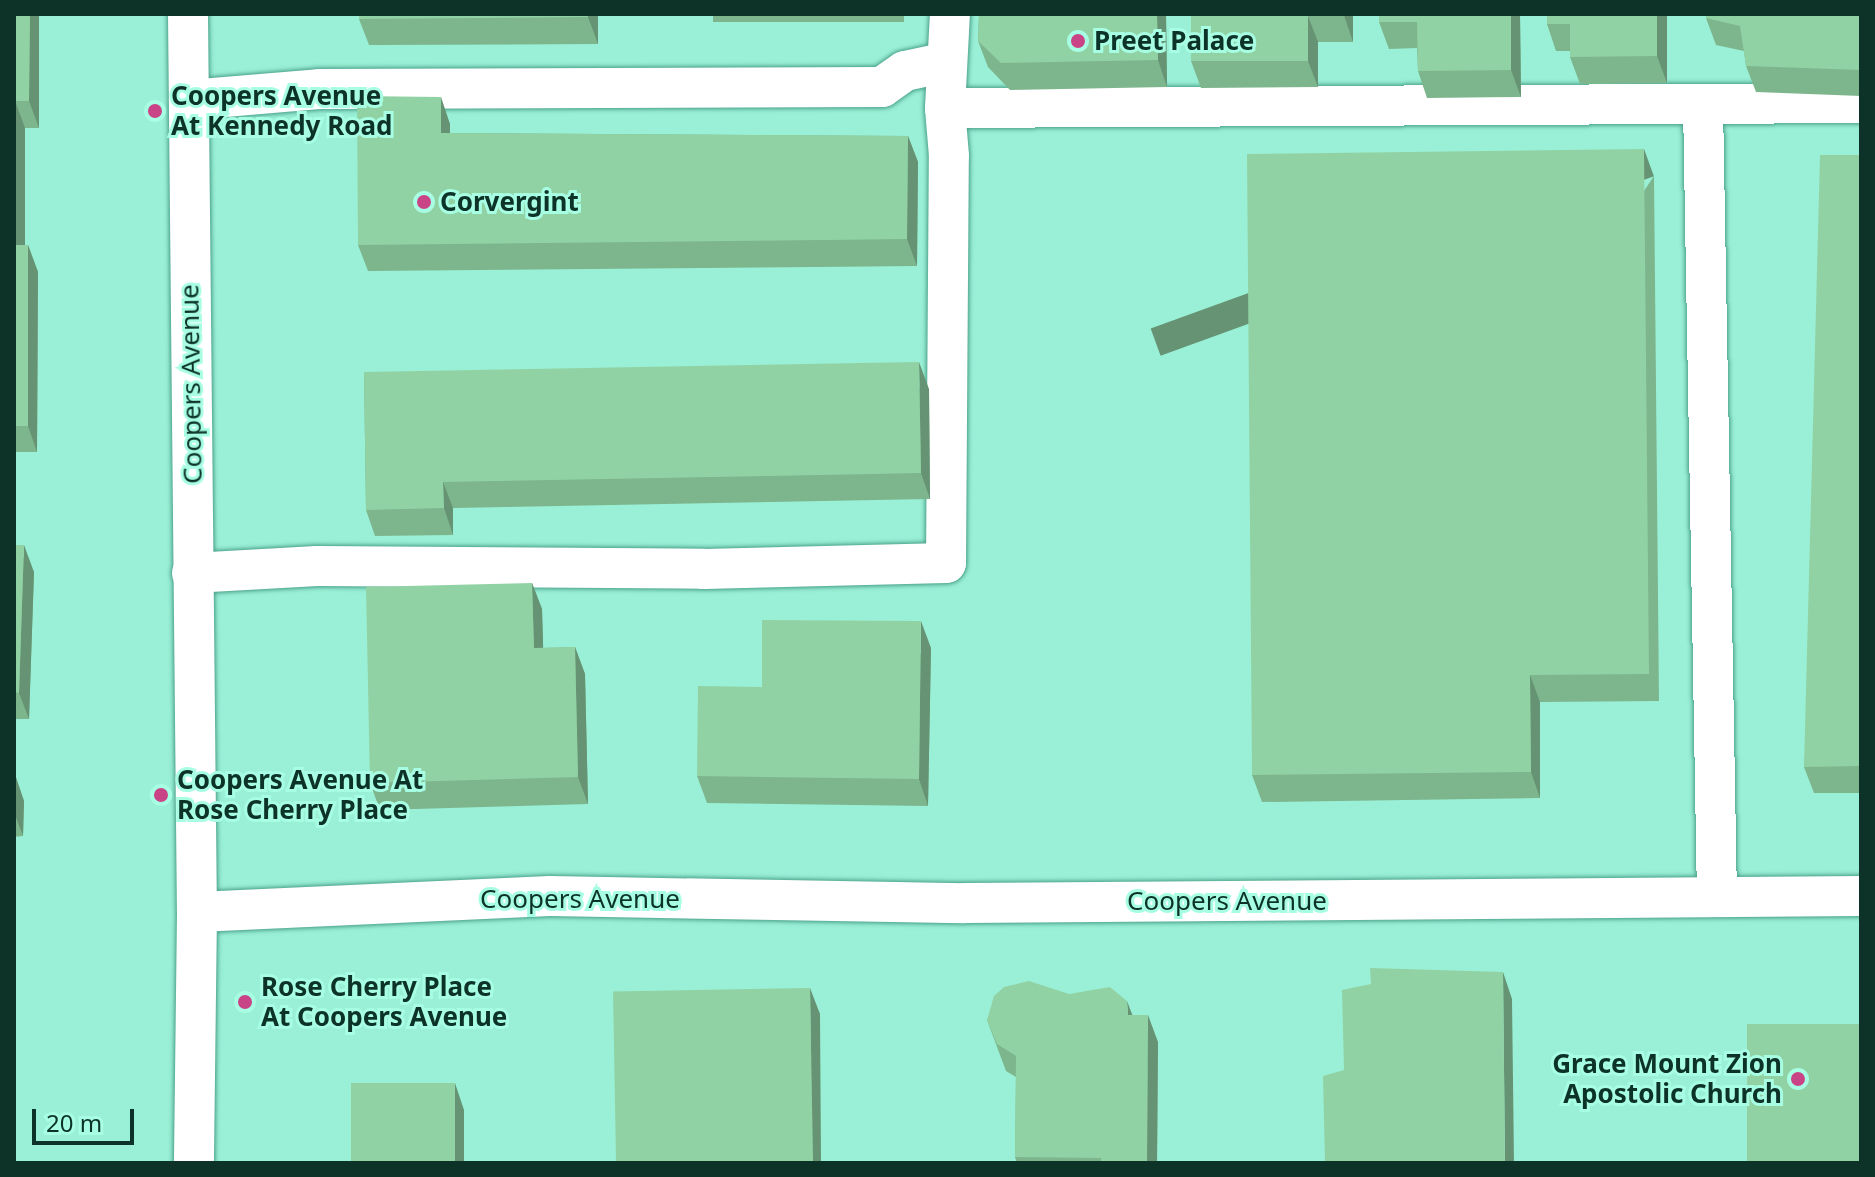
<!DOCTYPE html>
<html>
<head>
<meta charset="utf-8">
<style>
	body { margin:0 }
	#map { position:relative; width:1875px; height:1177px; overflow:hidden; background:#9af0d6; font-family:"Noto Sans",sans-serif }
	div>[style] { position:absolute }
	.roads { filter:drop-shadow(0 0 2px #4ba28b) drop-shadow(0 0 2px #4ba28b) }
	.minor>* { height:40px; margin:-20px; padding:0 20px; transform-origin:20px; border-radius:20px; background:#fff }
	.wall>* { inset:0; background:#7db58d; transform-origin:0 0 }
	.shaded-wall>* { inset:0; background:#669373; transform-origin:0 0 }
	.building>* { inset:0; background:#91d2a4; transform-origin:0 0 }
	.dots>* { width:22px; height:22px; translate:-50% -50%; box-sizing:border-box; border:4px solid #a7fee3; border-radius:50% }
	span { translate:-50% -50%; white-space:nowrap; text-align:center; line-height:1.15; -webkit-text-stroke:6px #a7fee3; paint-order:stroke }
	.poi-label { font-size:26px; color:#0d3329; font-weight:700 }
	.left { translate:0 -50%; text-align:left }
	.right { translate:-100% -50%; text-align:right }
	.street-label { font-size:26px; color:#0d3329 }
	.frame { position:absolute; inset:0; border:16px solid #0d3329; pointer-events:none }
	.scale { position:absolute; left:32px; top:1109px; width:102px; height:36px; box-sizing:border-box; border:4px solid #0d3329; border-top:0; padding-left:10px; font-size:24px; line-height:28px; white-space:nowrap; color:#0d3329; -webkit-text-stroke:6px #a7fee3; paint-order:stroke }
</style>
</head>
<body>
<div id="map">
	<div class="roads">
		<div class="minor">
			<div style="left:188px;top:14px;width:898px;rotate:89.43deg"></div>
			<div style="left:197px;top:912px;width:251px;rotate:90.7deg"></div>
			<div style="left:189px;top:100px;width:130px;rotate:-4.8deg"></div>
			<div style="left:319px;top:89px;width:563px;rotate:-0.2deg"></div>
			<div style="left:882px;top:87px;width:28px;rotate:-35deg"></div>
			<div style="left:905px;top:71px;width:43px;rotate:-12.1deg"></div>
			<div style="left:1703px;top:104px;width:792px;rotate:88.99deg"></div>
			<div style="left:945px;top:108px;width:916px;rotate:-0.31deg"></div>
			<div style="left:192px;top:573px;width:125px;rotate:-3.2deg"></div>
			<div style="left:317px;top:566px;width:387px;rotate:0.4deg"></div>
			<div style="left:704px;top:569px;width:242px;rotate:-1.4deg"></div>
			<div style="left:946px;top:563px;width:407px;rotate:-89.6deg"></div>
			<div style="left:949px;top:156px;width:48px;rotate:-94.8deg"></div>
			<div style="left:945px;top:108px;width:94px;rotate:-87deg"></div>
			<div style="left:197px;top:912px;width:353px;rotate:-2.6deg"></div>
			<div style="left:550px;top:896px;width:415px;rotate:1deg"></div>
			<div style="left:965px;top:903px;width:896px;rotate:-0.45deg"></div>
		</div>
	</div>
	<div class="wall">
		<div style="clip-path:polygon(14px 14px,39px 14px,39px 128px,25px 128px,25px 245px,28px 245px,38px 272px,37px 452px,14px 452px)"></div>
		<div style="clip-path:polygon(359px 14px,598px 14px,598px 44px,369px 45px,359px 19px)"></div>
		<div style="left:713px;top:14px;width:191px;height:8px"></div>
		<div style="clip-path:polygon(979px 14px,1166px 14px,1167px 87px,1010px 90px,988px 67px,978px 41px)"></div>
		<div style="clip-path:polygon(1191px 14px,1353px 14px,1353px 42px,1318px 42px,1318px 87px,1201px 88px,1191px 61px)"></div>
		<div style="clip-path:polygon(1379px 14px,1520px 14px,1521px 97px,1427px 98px,1418px 71px,1417px 48px,1389px 49px,1379px 22px)"></div>
		<div style="clip-path:polygon(1667px 14px,1667px 83px,1580px 84px,1570px 57px,1570px 51px,1556px 51px,1547px 24px)"></div>
		<div style="clip-path:polygon(1861px 14px,1861px 96px,1756px 92px,1746px 66px,1744px 51px,1716px 45px,1706px 18px)"></div>
		<div style="clip-path:polygon(450px 124px,450px 133px,908px 136px,918px 162px,917px 266px,368px 271px,358px 245px)"></div>
		<div style="clip-path:polygon(1861px 155px,1861px 793px,1814px 793px,1804px 767px)"></div>
		<div style="clip-path:polygon(1654px 176px,1659px 701px,1540px 702px,1540px 798px,1262px 802px,1252px 775px)"></div>
		<div style="clip-path:polygon(364px 372px,929px 389px,930px 499px,453px 508px,453px 535px,375px 536px,366px 510px)"></div>
		<div style="clip-path:polygon(14px 545px,34px 572px,29px 719px,14px 719px)"></div>
		<div style="clip-path:polygon(532px 583px,542px 609px,543px 648px,575px 647px,585px 674px,588px 804px,380px 810px,370px 783px)"></div>
		<div style="clip-path:polygon(931px 648px,928px 806px,707px 803px,697px 776px)"></div>
		<div style="clip-path:polygon(14px 774px,24px 801px,23px 836px,14px 837px)"></div>
		<div style="clip-path:polygon(1132px 1015px,1158px 1042px,1157px 1163px,1017px 1163px,1015px 1157px,1016px 1077px,1006px 1071px,987px 1020px)"></div>
	</div>
	<div class="shaded-wall">
		<div style="clip-path:polygon(30px 14px,39px 14px,39px 128px,29px 101px)"></div>
		<div style="clip-path:polygon(588px 14px,598px 14px,598px 44px,588px 17px)"></div>
		<div style="clip-path:polygon(1157px 14px,1166px 14px,1167px 87px,1158px 60px)"></div>
		<div style="clip-path:polygon(1344px 14px,1353px 14px,1353px 42px,1344px 15px)"></div>
		<div style="clip-path:polygon(1511px 14px,1520px 14px,1521px 97px,1511px 70px)"></div>
		<div style="clip-path:polygon(1657px 14px,1667px 14px,1667px 83px,1657px 56px)"></div>
		<div style="clip-path:polygon(1308px 16px,1318px 42px,1318px 87px,1308px 61px)"></div>
		<div style="clip-path:polygon(441px 97px,450px 124px,450px 159px,441px 133px)"></div>
		<div style="clip-path:polygon(15px 101px,25px 128px,25px 271px,15px 245px)"></div>
		<div style="clip-path:polygon(908px 136px,918px 162px,917px 266px,907px 239px)"></div>
		<div style="left:1644px;top:149px;width:29px;height:525px;rotate:70deg"></div>
		<div style="clip-path:polygon(28px 245px,38px 272px,37px 452px,28px 426px)"></div>
		<div style="clip-path:polygon(919px 362px,929px 389px,930px 499px,921px 473px)"></div>
		<div style="clip-path:polygon(443px 482px,453px 508px,453px 535px,444px 508px)"></div>
		<div style="clip-path:polygon(24px 545px,34px 572px,29px 719px,19px 693px)"></div>
		<div style="clip-path:polygon(532px 583px,542px 609px,544px 675px,534px 648px)"></div>
		<div style="clip-path:polygon(921px 621px,931px 648px,928px 806px,919px 779px)"></div>
		<div style="clip-path:polygon(575px 647px,585px 674px,588px 804px,578px 777px)"></div>
		<div style="clip-path:polygon(1530px 675px,1540px 702px,1540px 798px,1531px 772px)"></div>
		<div style="clip-path:polygon(15px 774px,24px 801px,23px 836px,14px 812px)"></div>
		<div style="clip-path:polygon(1503px 972px,1512px 999px,1514px 1163px,1505px 1163px)"></div>
		<div style="clip-path:polygon(810px 988px,820px 1014px,821px 1163px,812px 1163px)"></div>
		<div style="clip-path:polygon(1127px 1001px,1137px 1027px,1128px 1015px)"></div>
		<div style="clip-path:polygon(1148px 1015px,1158px 1042px,1157px 1163px,1147px 1163px)"></div>
		<div style="clip-path:polygon(455px 1083px,464px 1110px,464px 1163px,455px 1163px)"></div>
	</div>
	<div class="building">
		<div style="clip-path:polygon(14px 14px,30px 14px,29px 101px,15px 101px,15px 245px,28px 245px,28px 426px,14px 426px)"></div>
		<div style="clip-path:polygon(359px 14px,588px 14px,588px 17px,359px 19px)"></div>
		<div style="clip-path:polygon(979px 14px,1157px 14px,1158px 60px,1001px 63px,978px 41px)"></div>
		<div style="clip-path:polygon(1191px 14px,1344px 14px,1344px 15px,1308px 16px,1308px 61px,1191px 61px)"></div>
		<div style="clip-path:polygon(1379px 14px,1511px 14px,1511px 70px,1418px 71px,1417px 22px,1379px 22px)"></div>
		<div style="clip-path:polygon(1547px 14px,1657px 14px,1657px 56px,1570px 57px,1570px 24px,1547px 24px)"></div>
		<div style="clip-path:polygon(1706px 14px,1861px 14px,1861px 70px,1746px 66px,1740px 26px,1706px 18px)"></div>
		<div style="clip-path:polygon(357px 96px,441px 97px,441px 133px,908px 136px,907px 239px,358px 245px)"></div>
		<div style="clip-path:polygon(1644px 149px,1649px 674px,1530px 675px,1531px 772px,1252px 775px,1247px 154px)"></div>
		<div style="clip-path:polygon(1820px 155px,1861px 155px,1861px 766px,1804px 767px)"></div>
		<div style="clip-path:polygon(919px 362px,921px 473px,443px 482px,444px 508px,366px 510px,364px 372px)"></div>
		<div style="clip-path:polygon(14px 545px,24px 545px,19px 693px,14px 692px)"></div>
		<div style="clip-path:polygon(532px 583px,534px 648px,575px 647px,578px 777px,370px 783px,366px 587px)"></div>
		<div style="clip-path:polygon(762px 620px,921px 621px,919px 779px,697px 776px,698px 686px,762px 687px)"></div>
		<div style="clip-path:polygon(1370px 968px,1503px 972px,1505px 1163px,1325px 1163px,1323px 1076px,1344px 1070px,1342px 990px,1371px 984px)"></div>
		<div style="clip-path:polygon(1029px 981px,1069px 994px,1110px 987px,1127px 1001px,1128px 1015px,1148px 1015px,1147px 1163px,1101px 1163px,1101px 1158px,1015px 1157px,1016px 1056px,997px 1044px,987px 1020px,994px 996px,1004px 987px)"></div>
		<div style="left:810px;top:988px;width:175px;height:197px;rotate:89deg"></div>
		<div style="left:1861px;top:1024px;width:139px;height:114px;rotate:90deg"></div>
		<div style="left:455px;top:1083px;width:80px;height:104px;rotate:90deg"></div>
	</div>
	<div class="dots">
		<div style="left:1078px;top:41px;background:#c94487"></div>
		<div style="left:155px;top:111px;background:#c94487"></div>
		<div style="left:424px;top:202px;background:#c94487"></div>
		<div style="left:161px;top:795px;background:#c94487"></div>
		<div style="left:245px;top:1002px;background:#c94487"></div>
		<div style="left:1798px;top:1079px;background:#c94487"></div>
	</div>
	<div class="poi-label">
		<span class="left" style="left:1094px;top:41px">Preet Palace</span>
		<span class="left" style="left:171px;top:111px">Coopers Avenue<br>At Kennedy Road</span>
		<span class="left" style="left:440px;top:202px">Corvergint</span>
		<span class="left" style="left:177px;top:795px">Coopers Avenue At<br>Rose Cherry Place</span>
		<span class="left" style="left:261px;top:1002px">Rose Cherry Place<br>At Coopers Avenue</span>
		<span class="right" style="left:1782px;top:1079px">Grace Mount Zion<br>Apostolic Church</span>
	</div>
	<div class="street-label">
		<span style="left:191px;top:384px;rotate:-91deg">Coopers Avenue</span>
		<span style="left:580px;top:899px">Coopers Avenue</span>
		<span style="left:1227px;top:901px">Coopers Avenue</span>
	</div>
	<div class="frame"></div>
	<div class="scale">20 m</div>
</div>
</body>
</html>
